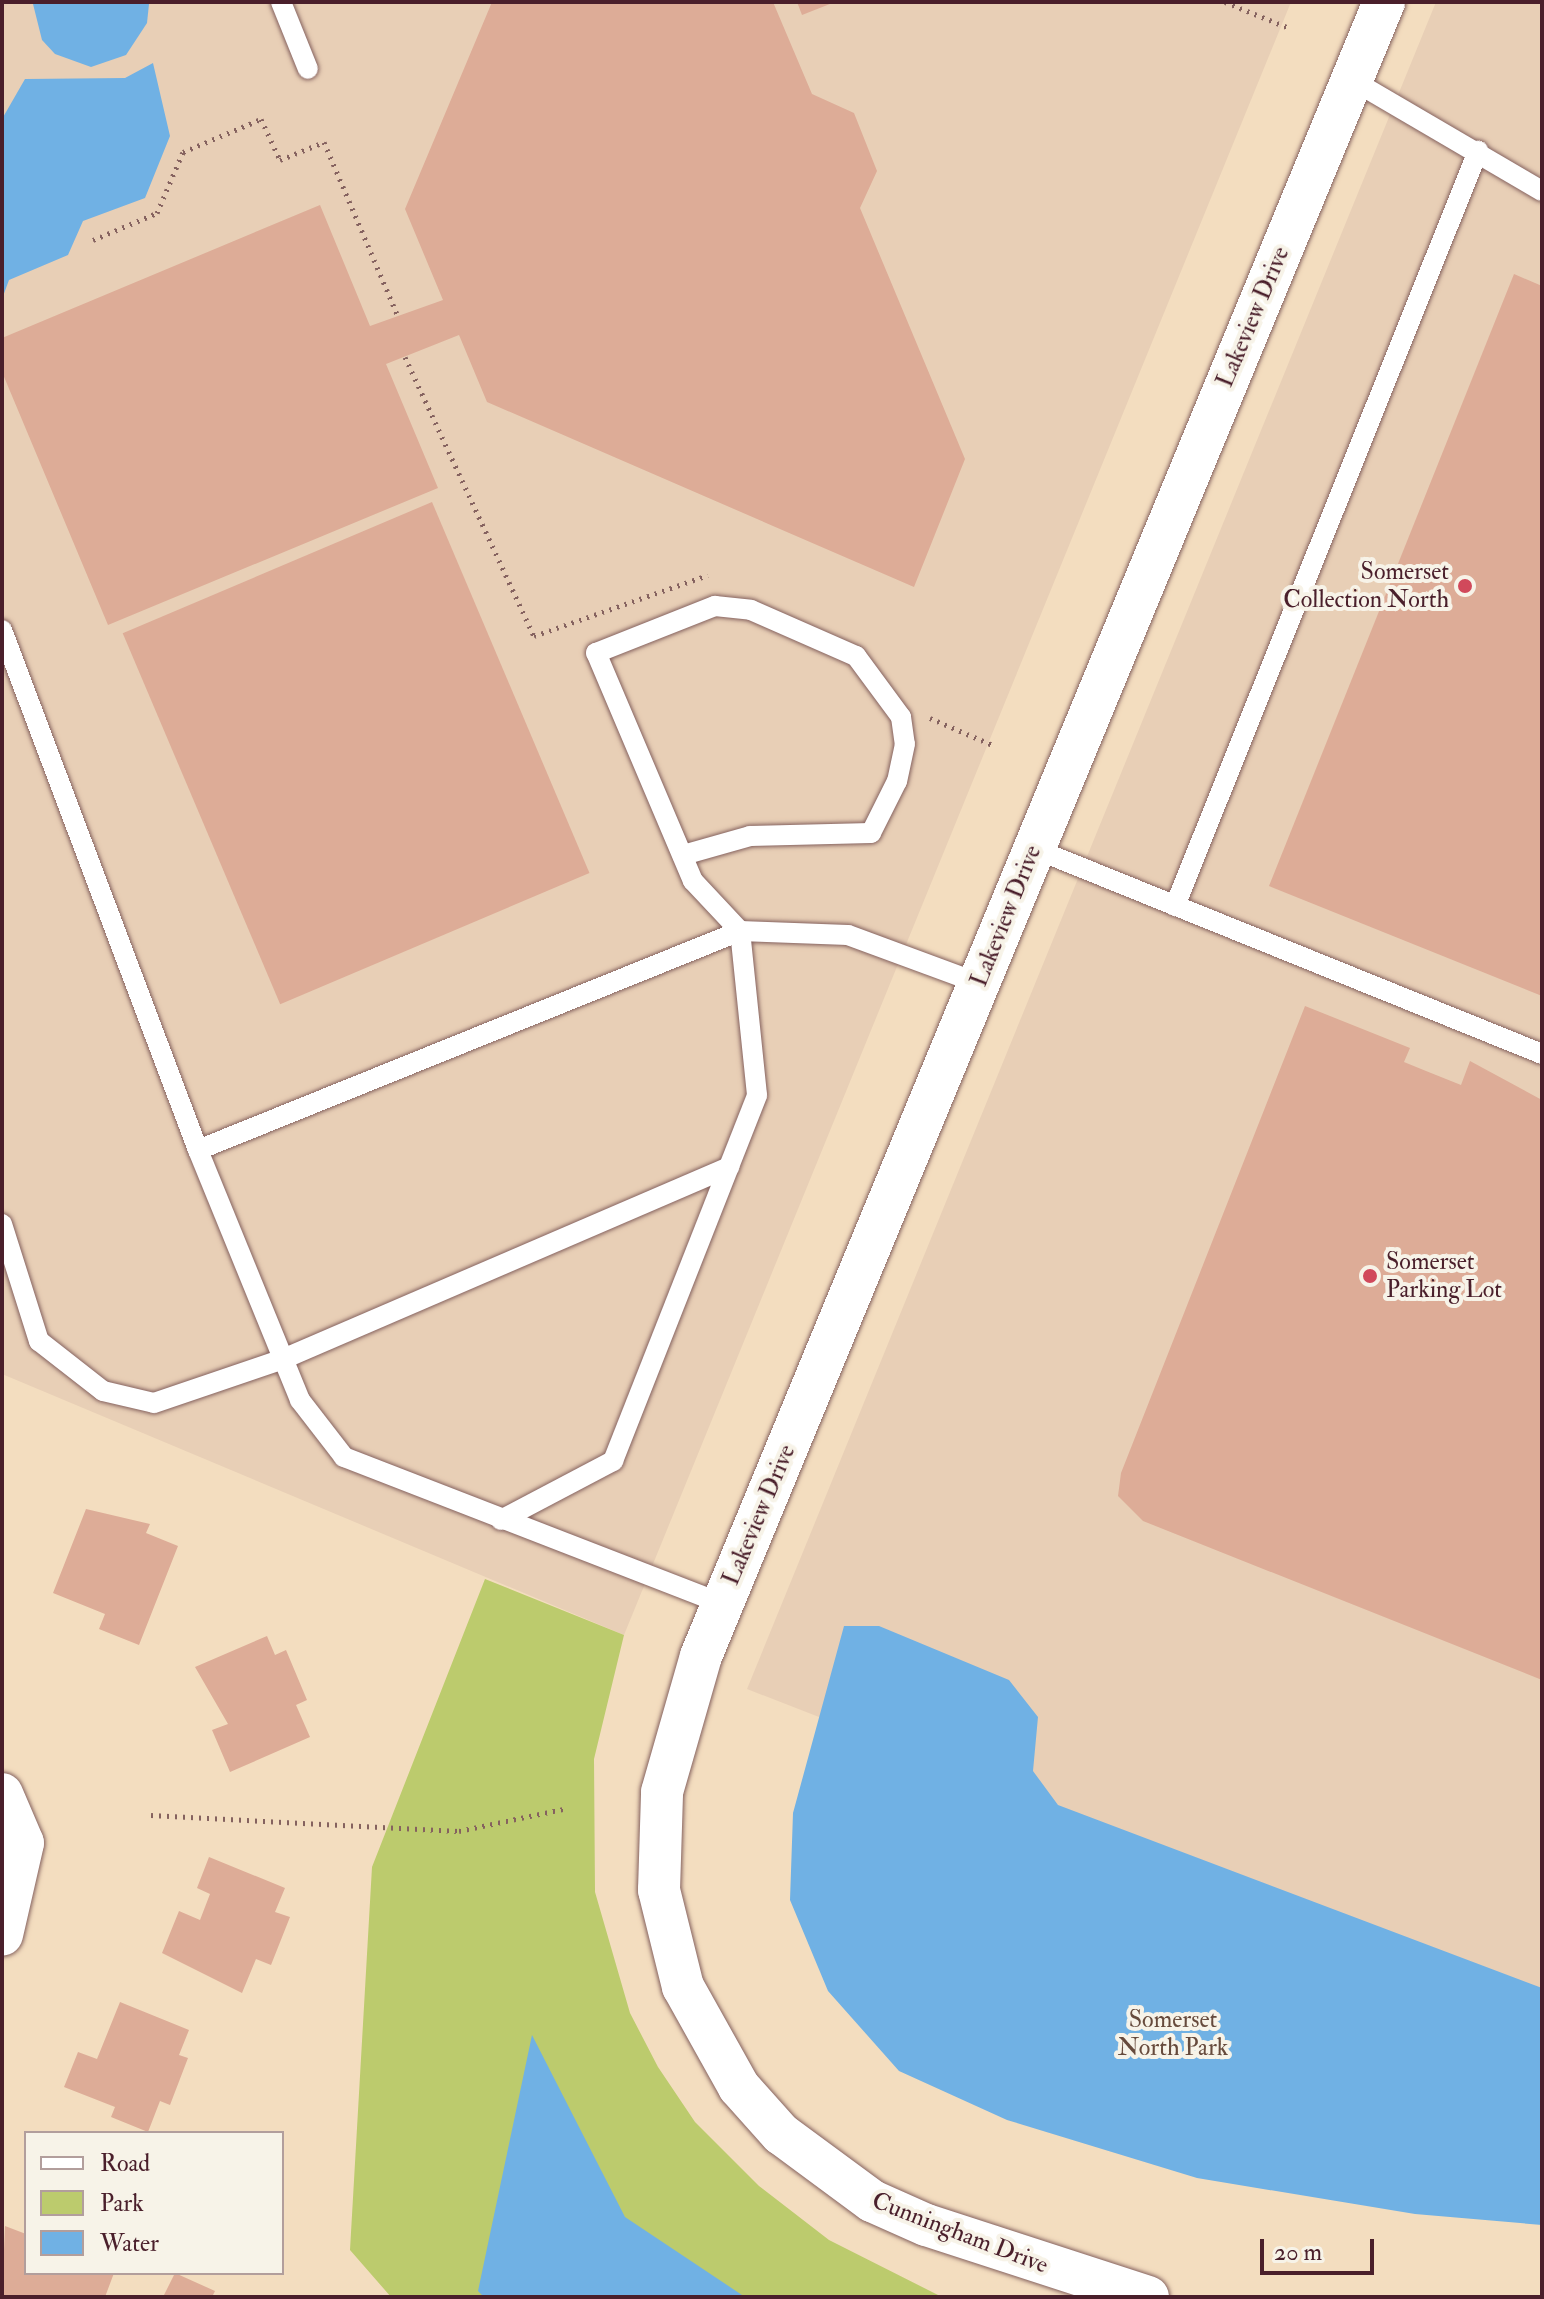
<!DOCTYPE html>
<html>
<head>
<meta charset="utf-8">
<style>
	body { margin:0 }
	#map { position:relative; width:1544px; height:2299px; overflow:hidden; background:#f3ddbf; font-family:"IM FELL Double Pica",serif }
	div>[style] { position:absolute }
	.built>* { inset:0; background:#e8cfb6 }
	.green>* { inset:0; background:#bccb6d }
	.water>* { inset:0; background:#70b1e4 }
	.building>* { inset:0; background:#ddac97; transform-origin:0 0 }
	.path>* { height:5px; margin-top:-2.5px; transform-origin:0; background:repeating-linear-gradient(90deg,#85625f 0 2px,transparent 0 8px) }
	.roads { filter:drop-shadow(0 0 2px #85625f) drop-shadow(0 0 2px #85625f) }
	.lane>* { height:20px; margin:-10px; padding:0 10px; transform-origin:10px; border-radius:10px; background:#fff }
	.street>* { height:42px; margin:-21px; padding:0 21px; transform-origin:21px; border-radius:21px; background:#fff }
	.dots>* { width:22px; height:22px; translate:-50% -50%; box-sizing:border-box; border:4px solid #f7f3e8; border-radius:50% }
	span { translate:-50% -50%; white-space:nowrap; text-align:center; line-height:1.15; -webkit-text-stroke:8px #f7f3e8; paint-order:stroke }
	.street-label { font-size:24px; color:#4a1f2b }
	.poi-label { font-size:24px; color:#4a1f2b }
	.right { translate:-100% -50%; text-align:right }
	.left { translate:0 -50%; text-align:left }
	.park-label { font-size:24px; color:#664a3c }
	.frame { position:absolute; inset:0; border:4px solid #4a1f2b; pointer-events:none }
	.legend { position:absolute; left:24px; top:2131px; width:260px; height:144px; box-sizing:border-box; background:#f7f3e8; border:2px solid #b29e9c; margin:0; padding:10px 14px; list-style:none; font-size:24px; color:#4a1f2b }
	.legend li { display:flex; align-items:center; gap:16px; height:40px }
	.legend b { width:40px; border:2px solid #b29e9c }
	.scale { position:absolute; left:1260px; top:2239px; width:114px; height:36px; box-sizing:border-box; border:4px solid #4a1f2b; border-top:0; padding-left:10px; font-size:24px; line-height:28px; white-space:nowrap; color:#4a1f2b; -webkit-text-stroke:6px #f7f3e8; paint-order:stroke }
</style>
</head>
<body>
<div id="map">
	<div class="built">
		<div style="clip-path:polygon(2px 2px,1291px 2px,624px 1635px,2px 1374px)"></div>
		<div style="clip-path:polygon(1436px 2px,1542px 2px,1542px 1999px,747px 1689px)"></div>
	</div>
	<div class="green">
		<div style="clip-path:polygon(485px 1579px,624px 1635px,594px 1759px,595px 1892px,630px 2013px,658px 2067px,695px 2122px,759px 2186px,829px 2240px,942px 2297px,391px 2297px,350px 2250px,372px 1867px)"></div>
	</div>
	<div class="water">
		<div style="clip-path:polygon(33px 4px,33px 2px,149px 4px,147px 23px,126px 55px,91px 67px,55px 54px,42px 40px)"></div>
		<div style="clip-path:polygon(153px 63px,170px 136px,145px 198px,83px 221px,68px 255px,9px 280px,2px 299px,2px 119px,25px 79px,125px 78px)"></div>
		<div style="clip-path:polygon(844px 1626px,879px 1626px,1009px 1680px,1038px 1717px,1033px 1771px,1058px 1805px,1542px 1988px,1542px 2225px,1415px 2214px,1197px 2178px,1007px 2120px,899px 2071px,828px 1991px,790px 1900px,793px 1813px)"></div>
		<div style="clip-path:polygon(532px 2035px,625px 2217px,745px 2297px,484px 2297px,478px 2291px)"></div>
	</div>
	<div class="building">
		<div style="clip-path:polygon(492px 2px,773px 2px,812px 94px,854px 113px,877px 171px,860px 208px,965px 459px,914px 587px,487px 402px,459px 335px,386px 364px,438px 488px,108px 625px,2px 372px,2px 338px,320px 205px,370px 326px,443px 300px,405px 209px)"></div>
		<div style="clip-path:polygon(797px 2px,835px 2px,802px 15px)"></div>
		<div style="clip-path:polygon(1514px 274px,1542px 286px,1542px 996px,1269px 886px)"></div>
		<div style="left:432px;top:502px;width:403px;height:336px;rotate:67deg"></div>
		<div style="clip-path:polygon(1305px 1006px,1410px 1048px,1404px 1062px,1426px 1071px,1461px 1085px,1470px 1061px,1542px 1100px,1542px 1680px,1143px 1521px,1118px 1496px,1121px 1473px)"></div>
		<div style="clip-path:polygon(86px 1509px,150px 1524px,146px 1533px,178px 1546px,139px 1645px,99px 1629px,105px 1614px,53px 1593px)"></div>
		<div style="clip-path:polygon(267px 1636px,275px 1655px,286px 1650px,307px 1700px,296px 1705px,310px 1737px,230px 1772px,212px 1730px,228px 1724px,195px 1667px)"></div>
		<div style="clip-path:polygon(209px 1857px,285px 1888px,275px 1912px,290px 1917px,271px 1965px,256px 1959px,242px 1993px,162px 1953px,179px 1911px,200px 1920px,210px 1894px,197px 1888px)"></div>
		<div style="clip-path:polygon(120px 2002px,189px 2030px,179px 2055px,188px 2058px,170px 2105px,160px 2101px,148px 2132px,111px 2117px,115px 2107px,64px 2087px,78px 2052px,97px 2059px)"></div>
		<div style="clip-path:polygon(5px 2226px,26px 2234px,26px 2273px,114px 2273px,105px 2297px,2px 2297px)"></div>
		<div style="clip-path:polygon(175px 2273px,215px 2291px,212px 2297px,163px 2297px)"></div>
	</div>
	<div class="path">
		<div style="left:1225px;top:2px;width:67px;rotate:22deg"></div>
		<div style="left:93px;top:240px;width:69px;rotate:-22.9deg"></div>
		<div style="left:157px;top:213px;width:66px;rotate:-66.9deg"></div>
		<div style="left:183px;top:152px;width:85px;rotate:-22.9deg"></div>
		<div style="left:261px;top:119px;width:45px;rotate:65.1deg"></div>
		<div style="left:280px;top:160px;width:48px;rotate:-22.2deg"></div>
		<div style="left:324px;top:142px;width:189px;rotate:67deg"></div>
		<div style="left:405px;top:357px;width:307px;rotate:65.2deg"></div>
		<div style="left:534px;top:636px;width:184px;rotate:-19.3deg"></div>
		<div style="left:930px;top:718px;width:71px;rotate:23.3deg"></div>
		<div style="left:151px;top:1815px;width:308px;rotate:3deg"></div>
		<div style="left:459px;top:1831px;width:111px;rotate:-11.9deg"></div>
	</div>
	<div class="roads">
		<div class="lane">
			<div style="left:281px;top:2px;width:72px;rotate:68.1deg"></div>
			<div style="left:1352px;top:80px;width:220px;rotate:30.3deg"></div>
			<div style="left:2px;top:630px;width:556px;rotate:69.35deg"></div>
			<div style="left:1033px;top:848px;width:549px;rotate:22.03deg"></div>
			<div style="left:1175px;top:906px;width:814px;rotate:-68.13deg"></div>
			<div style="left:2px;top:1224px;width:123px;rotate:72.5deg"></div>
			<div style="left:39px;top:1341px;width:81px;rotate:38deg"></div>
			<div style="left:103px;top:1391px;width:52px;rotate:13.2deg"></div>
			<div style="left:154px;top:1403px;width:136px;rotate:-18.8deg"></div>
			<div style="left:283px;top:1359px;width:486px;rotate:-23.3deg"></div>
			<div style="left:501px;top:1520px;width:127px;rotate:-27.8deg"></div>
			<div style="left:613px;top:1461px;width:393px;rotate:-68.5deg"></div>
			<div style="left:757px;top:1095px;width:165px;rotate:-95.9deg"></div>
			<div style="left:740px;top:931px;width:69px;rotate:-133.2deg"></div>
			<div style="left:693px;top:881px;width:248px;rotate:-113deg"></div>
			<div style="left:596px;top:653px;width:128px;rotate:-21.6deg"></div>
			<div style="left:715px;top:606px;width:36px;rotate:6deg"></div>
			<div style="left:751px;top:610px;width:115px;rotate:23.7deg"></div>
			<div style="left:856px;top:656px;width:76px;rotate:53.6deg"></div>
			<div style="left:901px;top:717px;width:27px;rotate:82deg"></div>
			<div style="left:905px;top:744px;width:38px;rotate:102deg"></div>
			<div style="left:897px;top:781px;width:58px;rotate:116.6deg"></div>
			<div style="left:871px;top:833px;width:121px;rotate:178.6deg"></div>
			<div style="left:750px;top:836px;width:70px;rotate:164.2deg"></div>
			<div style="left:723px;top:1604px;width:407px;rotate:-158.8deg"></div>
			<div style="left:344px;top:1457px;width:72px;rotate:-127.7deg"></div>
			<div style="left:300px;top:1400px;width:270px;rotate:-112.2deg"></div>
			<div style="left:198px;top:1150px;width:585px;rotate:-22deg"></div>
			<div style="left:740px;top:931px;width:108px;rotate:2.1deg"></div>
			<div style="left:848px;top:935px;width:139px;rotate:20.3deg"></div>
		</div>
		<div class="street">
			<div style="left:2px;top:1794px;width:53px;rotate:66.8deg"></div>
			<div style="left:23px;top:1843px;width:94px;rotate:102.9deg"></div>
			<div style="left:1148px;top:2297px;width:233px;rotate:-162deg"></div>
			<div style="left:926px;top:2225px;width:59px;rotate:-156deg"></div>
			<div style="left:872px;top:2201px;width:113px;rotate:-143.6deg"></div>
			<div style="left:781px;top:2134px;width:63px;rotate:-131.8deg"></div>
			<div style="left:739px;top:2087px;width:115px;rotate:-119.2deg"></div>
			<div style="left:683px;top:1987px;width:100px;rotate:-103.9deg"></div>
			<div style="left:659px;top:1890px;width:98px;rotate:-88.2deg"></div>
			<div style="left:662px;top:1792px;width:141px;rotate:-74deg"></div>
			<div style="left:701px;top:1656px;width:1789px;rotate:-67.56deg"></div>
		</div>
	</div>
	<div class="dots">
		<div style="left:1465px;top:586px;background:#d1495b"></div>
		<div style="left:1370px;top:1276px;background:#d1495b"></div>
	</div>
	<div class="street-label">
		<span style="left:1253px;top:317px;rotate:-67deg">Lakeview Drive</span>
		<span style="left:1006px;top:916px;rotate:-68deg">Lakeview Drive</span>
		<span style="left:759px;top:1515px;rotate:-67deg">Lakeview Drive</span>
		<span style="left:960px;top:2233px;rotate:21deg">Cunningham Drive</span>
	</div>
	<div class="poi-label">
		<span class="right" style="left:1449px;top:586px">Somerset<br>Collection North</span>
		<span class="left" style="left:1386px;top:1276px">Somerset<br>Parking Lot</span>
	</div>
	<div class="park-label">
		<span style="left:1173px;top:2034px">Somerset<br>North Park</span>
	</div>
	<div class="frame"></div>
	<ul class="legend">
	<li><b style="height:10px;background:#fff"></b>Road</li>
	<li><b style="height:22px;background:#bccb6d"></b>Park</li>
	<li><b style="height:22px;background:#70b1e4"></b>Water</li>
	</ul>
	<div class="scale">20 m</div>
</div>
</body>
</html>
